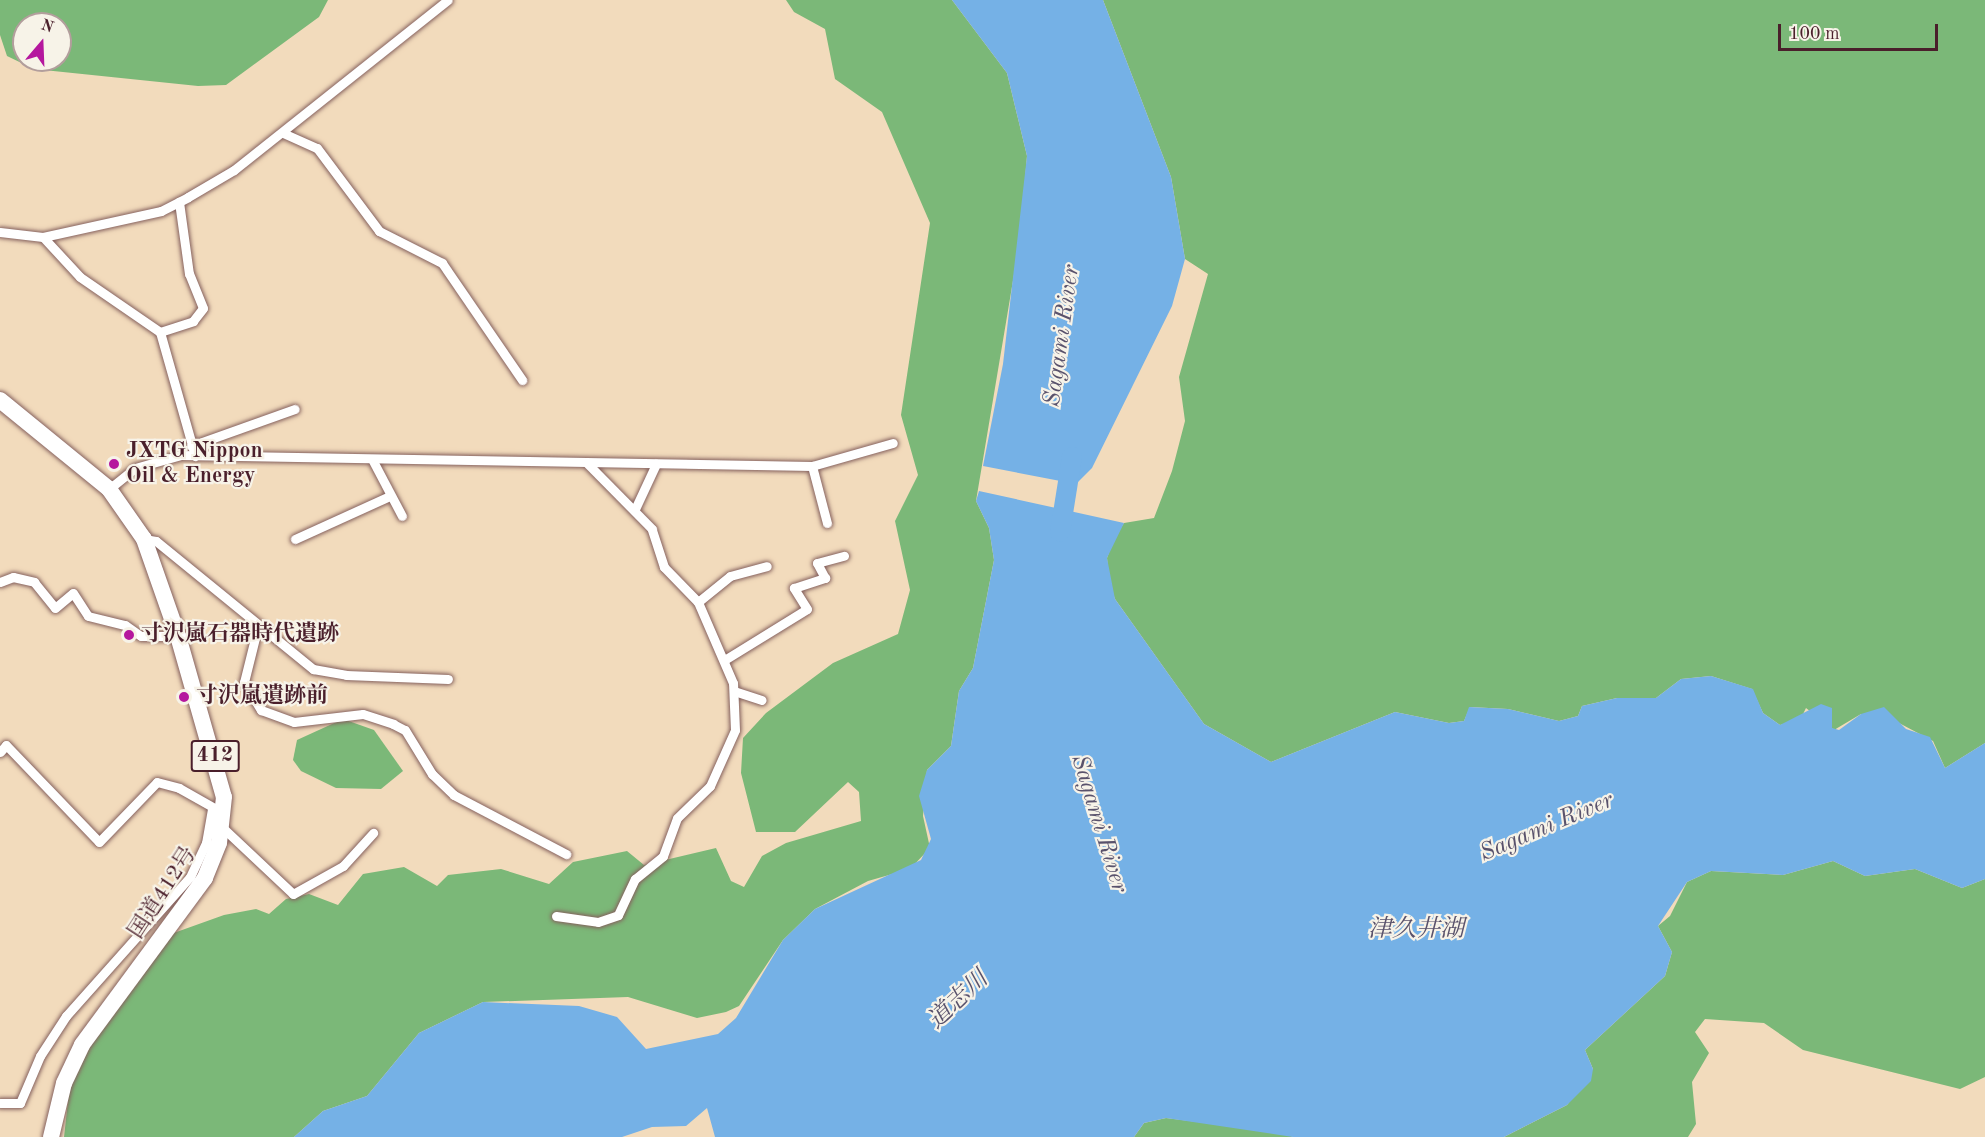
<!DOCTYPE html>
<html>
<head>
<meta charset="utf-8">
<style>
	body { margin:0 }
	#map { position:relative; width:1985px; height:1137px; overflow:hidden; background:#f2dbbc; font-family:"Old Standard TT","Noto Serif JP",serif }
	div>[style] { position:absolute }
	.forest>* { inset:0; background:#7bb878 }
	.water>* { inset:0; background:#75b1e6 }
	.river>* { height:20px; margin:-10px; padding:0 10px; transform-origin:10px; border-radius:10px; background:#75b1e6 }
	.roads { filter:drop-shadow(0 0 2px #85615e) drop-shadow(0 0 2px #85615e) }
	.street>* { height:9px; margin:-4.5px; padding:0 4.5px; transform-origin:4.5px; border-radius:4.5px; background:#fff }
	.highway>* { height:16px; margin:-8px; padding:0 8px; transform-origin:8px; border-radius:8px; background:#fff }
	.dots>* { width:16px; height:16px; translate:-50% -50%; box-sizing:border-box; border:3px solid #f7f3e8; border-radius:50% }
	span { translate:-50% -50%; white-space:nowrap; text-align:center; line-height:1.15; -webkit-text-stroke:4.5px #f7f3e8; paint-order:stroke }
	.shield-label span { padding:2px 4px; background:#f7f3e8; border:2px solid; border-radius:4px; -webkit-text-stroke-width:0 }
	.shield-label { font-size:21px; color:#4a1f2b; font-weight:700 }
	.poi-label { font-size:22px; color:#4a1f2b; font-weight:700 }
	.left { translate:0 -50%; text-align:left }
	.street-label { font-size:22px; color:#4a1f2b }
	.water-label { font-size:24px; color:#59526c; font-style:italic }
	.north { position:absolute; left:12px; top:12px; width:60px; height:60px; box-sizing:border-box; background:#f7f3e8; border:2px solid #b29e9c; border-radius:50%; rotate:19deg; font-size:16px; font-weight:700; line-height:24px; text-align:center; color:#4a1f2b }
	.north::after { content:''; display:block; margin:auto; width:21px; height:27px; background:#b5179e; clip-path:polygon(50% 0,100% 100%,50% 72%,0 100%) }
	.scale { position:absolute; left:1778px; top:24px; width:160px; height:27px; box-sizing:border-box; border:3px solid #4a1f2b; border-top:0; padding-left:8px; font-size:18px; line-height:21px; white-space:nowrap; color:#4a1f2b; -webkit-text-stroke:4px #f7f3e8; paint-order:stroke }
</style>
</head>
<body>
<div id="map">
	<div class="forest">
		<div style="clip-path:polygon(evenodd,0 0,328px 0,319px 17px,226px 85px,198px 86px,34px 69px,7px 56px,0 35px,0 0,24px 24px,60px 24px,60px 60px,24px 60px,24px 24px)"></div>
		<div style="clip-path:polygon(786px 0,952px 0,1007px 73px,1027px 156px,1020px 239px,976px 501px,989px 528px,994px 560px,973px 668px,959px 691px,951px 746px,927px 770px,923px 816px,930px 848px,910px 869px,868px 881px,815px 909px,783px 940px,739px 1006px,726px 1012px,697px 1018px,628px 997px,483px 1002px,419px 1033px,367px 1096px,323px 1111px,294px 1137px,64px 1137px,69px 1092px,82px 1055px,157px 939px,224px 915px,256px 909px,269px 914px,286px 899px,309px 894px,338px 905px,363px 874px,404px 867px,437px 886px,448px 875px,501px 869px,549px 884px,573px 862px,627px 851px,644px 865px,716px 848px,731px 881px,744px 887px,762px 856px,786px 843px,861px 821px,859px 792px,848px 782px,795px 832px,756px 832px,741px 773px,743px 738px,766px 713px,833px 663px,898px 634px,910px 590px,895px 521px,918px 475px,901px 415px,930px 223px,882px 112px,835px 79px,825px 29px,794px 12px)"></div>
		<div style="clip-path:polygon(1103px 0,1985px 0,1985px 743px,1945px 768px,1933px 741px,1899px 723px,1861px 714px,1834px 730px,1806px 708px,1800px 720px,1780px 725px,1763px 713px,1752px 689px,1711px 676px,1681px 679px,1656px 698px,1617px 698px,1582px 706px,1578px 716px,1559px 721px,1508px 709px,1470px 707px,1464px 721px,1449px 723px,1395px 712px,1271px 762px,1204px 724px,1115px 599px,1109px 582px,1107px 558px,1114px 538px,1124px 523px,1154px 518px,1172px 471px,1185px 421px,1179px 377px,1208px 274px,1185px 259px,1171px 177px)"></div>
		<div style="clip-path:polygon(343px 719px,374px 730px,403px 771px,381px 789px,336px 788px,301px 771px,293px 760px,297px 740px)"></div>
		<div style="clip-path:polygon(1833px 861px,1865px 876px,1915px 869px,1962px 888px,1985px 879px,1985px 1077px,1960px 1089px,1803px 1050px,1764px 1023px,1705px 1019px,1695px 1032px,1709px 1053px,1692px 1082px,1696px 1124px,1688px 1137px,1504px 1137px,1567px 1105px,1593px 1069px,1585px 1050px,1665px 976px,1672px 952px,1658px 926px,1670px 916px,1687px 882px,1711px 871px,1783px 875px)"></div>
		<div style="clip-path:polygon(1166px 1118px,1285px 1133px,1293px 1137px,1134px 1137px,1144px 1123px)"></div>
	</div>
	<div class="water">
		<div style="clip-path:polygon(952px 0,1103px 0,1171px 177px,1185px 259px,1172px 306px,1092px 468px,1076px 484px,983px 466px,1003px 364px,1027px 156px,1007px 73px)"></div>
		<div style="clip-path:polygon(979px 491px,1124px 523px,1107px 558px,1115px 599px,1204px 724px,1271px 762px,1395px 712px,1449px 723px,1464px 721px,1469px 707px,1508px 709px,1559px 721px,1578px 716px,1582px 706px,1617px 698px,1656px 698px,1681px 679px,1711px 676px,1753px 689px,1763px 713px,1780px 725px,1821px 704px,1832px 708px,1832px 728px,1839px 730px,1861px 714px,1884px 707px,1906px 729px,1930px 737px,1945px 768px,1985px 743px,1985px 879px,1962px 888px,1915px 869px,1865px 876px,1833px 861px,1783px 875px,1711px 871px,1687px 882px,1658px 926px,1672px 952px,1665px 976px,1585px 1050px,1593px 1069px,1591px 1081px,1567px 1105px,1504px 1137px,1293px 1137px,1166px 1118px,1144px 1123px,1134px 1137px,715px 1137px,707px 1108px,686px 1126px,652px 1127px,622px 1137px,294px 1137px,323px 1111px,367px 1096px,419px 1033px,483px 1002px,579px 1006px,617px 1017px,646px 1049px,718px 1034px,736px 1018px,783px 940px,815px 909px,921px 860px,931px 839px,919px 796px,927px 770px,951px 746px,959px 691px,973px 668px,994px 560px,989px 528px,976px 501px)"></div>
	</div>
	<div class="river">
		<div style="left:1060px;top:532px;width:76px;rotate:-80.9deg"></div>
	</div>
	<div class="roads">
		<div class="street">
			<div style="left:283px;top:133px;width:37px;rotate:24deg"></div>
			<div style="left:317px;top:148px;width:104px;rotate:53.2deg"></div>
			<div style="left:379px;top:231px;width:71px;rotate:26.9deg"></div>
			<div style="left:442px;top:263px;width:142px;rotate:55.6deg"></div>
			<div style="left:0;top:232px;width:43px;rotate:6.6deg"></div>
			<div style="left:43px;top:237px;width:54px;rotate:47.2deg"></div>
			<div style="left:80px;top:277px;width:97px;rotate:34.5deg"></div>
			<div style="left:160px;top:332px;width:129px;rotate:74.2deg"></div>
			<div style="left:43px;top:237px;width:121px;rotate:-12.4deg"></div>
			<div style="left:161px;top:211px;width:30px;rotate:-27deg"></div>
			<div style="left:188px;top:197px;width:53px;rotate:-30.4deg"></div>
			<div style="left:234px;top:170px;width:273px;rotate:-38.5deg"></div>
			<div style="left:160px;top:332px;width:35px;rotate:-18deg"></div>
			<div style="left:193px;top:321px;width:16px;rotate:-52deg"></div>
			<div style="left:203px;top:308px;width:37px;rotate:-112deg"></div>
			<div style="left:189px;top:274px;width:73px;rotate:-97.9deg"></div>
			<div style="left:191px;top:446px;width:110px;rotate:-19.6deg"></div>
			<div style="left:373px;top:461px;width:62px;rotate:62.2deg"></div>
			<div style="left:812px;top:466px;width:59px;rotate:75.3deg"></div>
			<div style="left:109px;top:489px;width:33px;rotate:-39deg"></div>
			<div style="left:135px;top:468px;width:48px;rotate:-15.8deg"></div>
			<div style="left:181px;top:455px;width:631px;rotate:1deg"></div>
			<div style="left:812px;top:466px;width:84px;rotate:-15.9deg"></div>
			<div style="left:635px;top:509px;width:50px;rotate:-65deg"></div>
			<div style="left:144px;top:539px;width:12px;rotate:9deg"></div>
			<div style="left:156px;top:541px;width:203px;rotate:39.2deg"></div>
			<div style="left:313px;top:669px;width:34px;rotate:10deg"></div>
			<div style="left:346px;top:675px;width:102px;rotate:2.2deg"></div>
			<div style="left:295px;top:539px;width:104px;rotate:-24.4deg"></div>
			<div style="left:0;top:582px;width:14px;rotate:-21deg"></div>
			<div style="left:13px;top:577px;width:22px;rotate:13deg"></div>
			<div style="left:34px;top:582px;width:33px;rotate:51deg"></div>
			<div style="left:55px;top:608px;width:23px;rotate:-40deg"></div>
			<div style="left:73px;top:593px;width:27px;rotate:57deg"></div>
			<div style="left:88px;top:616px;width:38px;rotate:14deg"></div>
			<div style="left:125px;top:625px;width:19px;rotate:35deg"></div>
			<div style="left:141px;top:636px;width:37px"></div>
			<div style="left:698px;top:602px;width:41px;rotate:-39.1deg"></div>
			<div style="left:730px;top:576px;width:38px;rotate:-15deg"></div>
			<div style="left:258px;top:626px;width:58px;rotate:104deg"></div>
			<div style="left:244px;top:682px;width:33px;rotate:59deg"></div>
			<div style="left:261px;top:710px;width:35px;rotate:20deg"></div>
			<div style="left:294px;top:722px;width:69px;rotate:-6.6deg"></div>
			<div style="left:363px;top:714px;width:32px;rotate:18deg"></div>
			<div style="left:393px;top:724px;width:13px;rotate:27deg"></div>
			<div style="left:405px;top:730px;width:52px;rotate:58.5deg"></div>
			<div style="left:432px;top:774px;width:30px;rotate:44deg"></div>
			<div style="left:454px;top:795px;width:127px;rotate:27.8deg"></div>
			<div style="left:726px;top:659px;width:95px;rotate:-31.7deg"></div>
			<div style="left:807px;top:609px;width:25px;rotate:-122deg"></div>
			<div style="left:794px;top:588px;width:33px;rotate:-18deg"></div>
			<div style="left:825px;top:578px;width:17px;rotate:-118deg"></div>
			<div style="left:817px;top:563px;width:28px;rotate:-15deg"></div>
			<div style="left:734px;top:691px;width:29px;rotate:18deg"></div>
			<div style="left:0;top:752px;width:9px;rotate:-49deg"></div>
			<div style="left:6px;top:745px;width:134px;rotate:46.2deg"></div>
			<div style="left:99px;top:842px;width:83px;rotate:-46deg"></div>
			<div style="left:157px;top:782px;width:23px;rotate:15deg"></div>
			<div style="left:179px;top:788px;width:45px;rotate:29.4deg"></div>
			<div style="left:223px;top:828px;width:96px;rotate:43.3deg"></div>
			<div style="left:293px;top:894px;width:57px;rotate:-29.2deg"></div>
			<div style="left:343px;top:866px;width:45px;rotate:-47.7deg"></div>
			<div style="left:556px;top:916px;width:42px;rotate:8.1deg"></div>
			<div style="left:598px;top:922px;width:21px;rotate:-19deg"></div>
			<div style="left:618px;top:915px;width:40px;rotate:-65deg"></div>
			<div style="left:635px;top:879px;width:36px;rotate:-39deg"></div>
			<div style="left:663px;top:856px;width:40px;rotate:-69.8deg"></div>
			<div style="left:677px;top:818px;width:46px;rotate:-44.1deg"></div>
			<div style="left:710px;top:786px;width:61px;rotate:-65.9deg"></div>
			<div style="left:735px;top:730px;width:47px;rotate:-92.4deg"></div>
			<div style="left:733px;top:683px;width:88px;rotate:-113.4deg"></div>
			<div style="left:698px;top:602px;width:49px;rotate:-134.2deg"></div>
			<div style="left:664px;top:567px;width:40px;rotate:-108deg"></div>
			<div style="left:652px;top:529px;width:93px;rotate:-134.6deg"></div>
			<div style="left:0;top:1103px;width:20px"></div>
			<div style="left:20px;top:1103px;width:51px;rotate:-66.9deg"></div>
			<div style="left:40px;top:1056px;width:48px;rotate:-57deg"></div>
			<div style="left:66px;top:1016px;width:186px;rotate:-48.3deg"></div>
			<div style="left:190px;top:877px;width:38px;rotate:-65deg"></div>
			<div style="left:206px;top:843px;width:34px;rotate:-80deg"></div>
		</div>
		<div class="highway">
			<div style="left:0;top:400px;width:141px;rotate:39.2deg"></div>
			<div style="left:109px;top:489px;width:61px;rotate:55deg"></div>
			<div style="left:144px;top:539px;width:103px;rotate:70.7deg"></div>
			<div style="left:178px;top:636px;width:167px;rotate:74.1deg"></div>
			<div style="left:224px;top:797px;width:46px;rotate:96.2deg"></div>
			<div style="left:219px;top:843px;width:38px;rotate:112deg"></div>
			<div style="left:205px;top:878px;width:207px;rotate:126.4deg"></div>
			<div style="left:82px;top:1045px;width:42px;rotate:115.3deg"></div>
			<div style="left:64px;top:1083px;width:56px;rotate:103.5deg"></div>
		</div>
	</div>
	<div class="dots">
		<div style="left:114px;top:464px;background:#b5179e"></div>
		<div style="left:129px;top:635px;background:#b5179e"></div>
		<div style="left:184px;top:697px;background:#b5179e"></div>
	</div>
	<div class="shield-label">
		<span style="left:215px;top:756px">412</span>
	</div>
	<div class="poi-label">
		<span class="left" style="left:126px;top:464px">JXTG Nippon<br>Oil &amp; Energy</span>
		<span class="left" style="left:141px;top:635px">寸沢嵐石器時代遺跡</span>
		<span class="left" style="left:196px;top:697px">寸沢嵐遺跡前</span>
	</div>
	<div class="street-label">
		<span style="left:163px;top:893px;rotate:-57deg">国道412号</span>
	</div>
	<div class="water-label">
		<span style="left:1063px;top:336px;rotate:-82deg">Sagami River</span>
		<span style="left:1098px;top:824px;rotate:73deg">Sagami River</span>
		<span style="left:1547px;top:828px;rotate:-23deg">Sagami River</span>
		<span style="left:1416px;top:931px">津久井湖</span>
		<span style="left:959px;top:1001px;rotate:-43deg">道志川</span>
	</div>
	<div class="north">N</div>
	<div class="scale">100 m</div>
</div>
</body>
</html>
